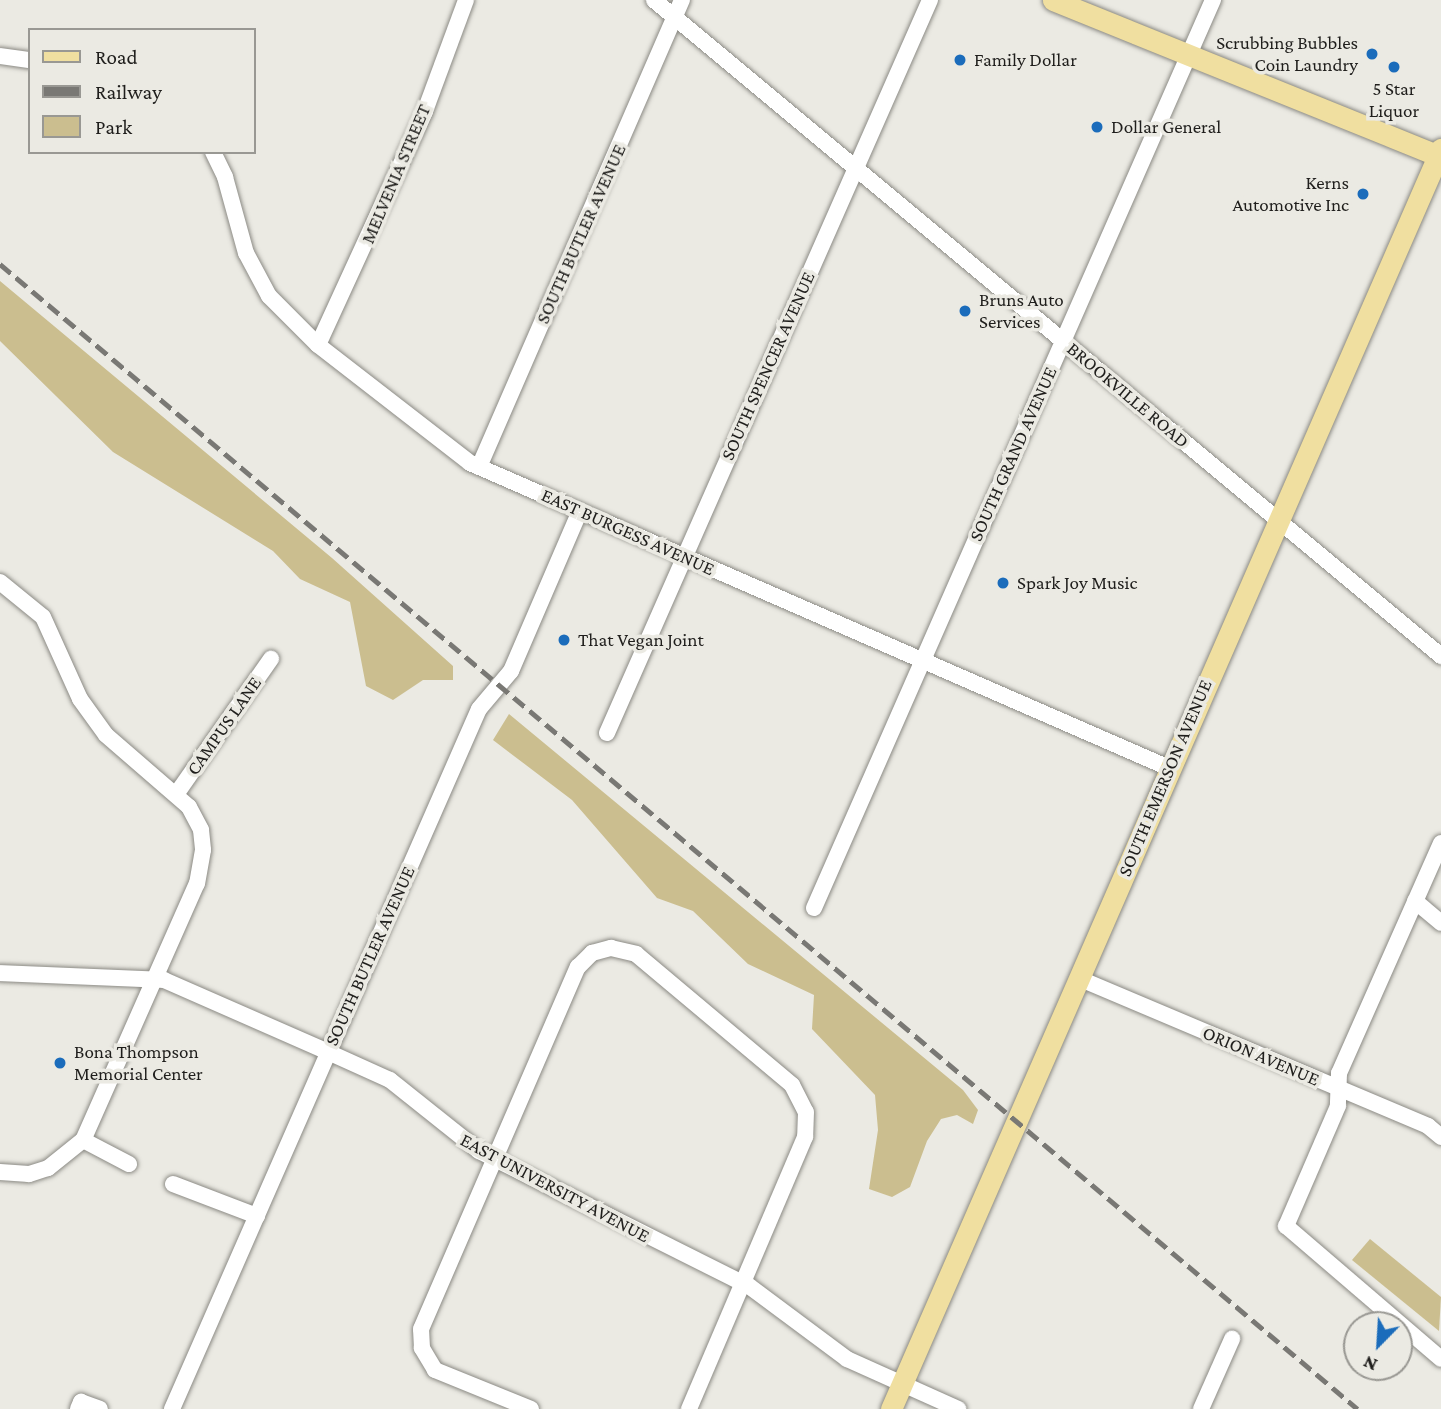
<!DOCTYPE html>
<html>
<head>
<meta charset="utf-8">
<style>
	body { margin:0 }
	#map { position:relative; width:1441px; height:1409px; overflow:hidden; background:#ebeae3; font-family:"Crimson Pro",serif }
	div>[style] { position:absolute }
	.green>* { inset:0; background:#cbbe8f }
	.roads { filter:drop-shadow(0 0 2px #8b8a84) drop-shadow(0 0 2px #8b8a84) }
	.minor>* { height:16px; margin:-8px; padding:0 8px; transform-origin:8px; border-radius:8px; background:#fff }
	.major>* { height:21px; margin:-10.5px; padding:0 10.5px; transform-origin:10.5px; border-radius:10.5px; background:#f0dfa0 }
	.rail>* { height:4.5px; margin-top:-2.25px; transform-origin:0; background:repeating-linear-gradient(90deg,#797874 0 14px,transparent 0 21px) }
	.dots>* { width:19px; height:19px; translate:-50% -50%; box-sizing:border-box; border:4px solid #ebeae3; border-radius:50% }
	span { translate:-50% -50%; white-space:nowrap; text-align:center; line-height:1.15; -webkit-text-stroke:7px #ebeae3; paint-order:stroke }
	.poi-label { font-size:19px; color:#1f1e1c }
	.right { translate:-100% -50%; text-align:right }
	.left { translate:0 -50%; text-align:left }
	.street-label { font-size:19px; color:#1f1e1c }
	.legend { position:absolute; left:28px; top:28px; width:228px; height:126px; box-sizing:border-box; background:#ebeae3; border:2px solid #999893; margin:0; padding:9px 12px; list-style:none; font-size:21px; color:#1f1e1c }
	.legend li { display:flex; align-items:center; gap:14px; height:35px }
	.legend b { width:35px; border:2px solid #999893 }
	.north { position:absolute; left:1343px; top:1311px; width:70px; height:70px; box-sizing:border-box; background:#ebeae3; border:2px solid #999893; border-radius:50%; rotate:204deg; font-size:19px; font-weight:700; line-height:28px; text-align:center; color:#1f1e1c }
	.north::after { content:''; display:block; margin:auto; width:24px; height:32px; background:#1b6cbb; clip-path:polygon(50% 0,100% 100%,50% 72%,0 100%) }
</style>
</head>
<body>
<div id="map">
	<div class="green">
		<div style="clip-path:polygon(0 281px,332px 558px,453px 666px,453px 680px,423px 680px,393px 700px,366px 686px,350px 602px,300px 579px,273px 551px,113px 452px,0 341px)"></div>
		<div style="clip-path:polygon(509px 714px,963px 1090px,978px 1110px,973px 1124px,957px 1115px,941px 1119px,927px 1141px,910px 1187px,892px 1197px,869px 1189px,878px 1130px,875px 1095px,812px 1029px,814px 995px,748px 964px,693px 911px,657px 898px,572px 800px,493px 740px)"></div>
		<div style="clip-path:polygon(1370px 1239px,1441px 1297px,1439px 1331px,1352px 1260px)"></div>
	</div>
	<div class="roads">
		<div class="minor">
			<div style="left:654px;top:0;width:1025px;rotate:39.81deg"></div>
			<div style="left:0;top:56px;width:30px;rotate:8deg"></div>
			<div style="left:213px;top:152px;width:28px;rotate:64deg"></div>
			<div style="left:225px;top:177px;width:79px;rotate:74.6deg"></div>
			<div style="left:246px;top:253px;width:49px;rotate:61.9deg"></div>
			<div style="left:269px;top:296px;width:69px;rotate:45deg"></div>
			<div style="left:318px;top:345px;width:192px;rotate:37.8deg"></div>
			<div style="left:470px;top:463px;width:763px;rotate:23.57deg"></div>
			<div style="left:318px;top:345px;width:257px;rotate:-65.4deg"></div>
			<div style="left:425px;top:111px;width:118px;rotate:-69.7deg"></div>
			<div style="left:479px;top:467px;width:509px;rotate:-66.51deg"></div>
			<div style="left:0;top:582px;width:55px;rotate:39.1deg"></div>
			<div style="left:43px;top:617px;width:90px;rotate:65.7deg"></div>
			<div style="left:80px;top:699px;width:44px;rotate:54.2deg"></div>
			<div style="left:106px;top:735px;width:110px;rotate:40.9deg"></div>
			<div style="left:189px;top:807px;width:26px;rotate:62deg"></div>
			<div style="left:201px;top:830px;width:20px;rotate:84deg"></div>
			<div style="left:203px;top:850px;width:34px;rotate:100deg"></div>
			<div style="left:197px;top:883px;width:281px;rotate:113.9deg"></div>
			<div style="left:83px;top:1140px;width:45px;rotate:141.3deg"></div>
			<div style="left:48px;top:1168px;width:20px;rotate:162deg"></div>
			<div style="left:29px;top:1174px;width:29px;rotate:-176deg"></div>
			<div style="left:607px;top:733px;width:801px;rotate:-66.22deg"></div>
			<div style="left:177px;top:793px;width:164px;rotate:-55deg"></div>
			<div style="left:1441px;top:843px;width:252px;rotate:113.9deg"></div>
			<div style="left:1339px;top:1073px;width:33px;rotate:92deg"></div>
			<div style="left:1338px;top:1106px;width:131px;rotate:113.4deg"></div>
			<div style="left:1286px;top:1226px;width:204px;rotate:40.6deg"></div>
			<div style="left:1415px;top:901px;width:34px;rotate:40deg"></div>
			<div style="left:814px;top:908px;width:992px;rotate:-66.28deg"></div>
			<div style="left:0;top:973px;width:164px;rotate:2.4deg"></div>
			<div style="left:164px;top:980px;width:179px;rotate:23.7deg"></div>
			<div style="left:328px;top:1052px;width:68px;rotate:24.3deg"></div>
			<div style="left:390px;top:1080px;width:114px;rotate:38.6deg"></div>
			<div style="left:479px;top:1151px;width:302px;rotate:26.6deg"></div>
			<div style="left:749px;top:1286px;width:122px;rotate:36.7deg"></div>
			<div style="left:847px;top:1359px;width:122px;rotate:24.2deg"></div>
			<div style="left:1078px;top:978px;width:380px;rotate:22.9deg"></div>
			<div style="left:1428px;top:1126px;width:17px;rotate:40deg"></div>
			<div style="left:83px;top:1140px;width:52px;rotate:27.6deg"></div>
			<div style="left:173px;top:1184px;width:90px;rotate:20.9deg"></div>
			<div style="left:78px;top:1409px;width:8px;rotate:-67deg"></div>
			<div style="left:81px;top:1402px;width:20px;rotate:20deg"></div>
			<div style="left:172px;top:1409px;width:764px;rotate:-66.32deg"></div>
			<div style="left:479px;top:709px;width:50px;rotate:-49.9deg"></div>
			<div style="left:511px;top:671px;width:174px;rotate:-66.7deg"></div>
			<div style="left:531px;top:1409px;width:104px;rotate:-157.9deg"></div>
			<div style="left:435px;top:1370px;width:26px;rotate:-121deg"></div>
			<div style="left:422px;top:1348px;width:19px;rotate:-93deg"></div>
			<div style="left:421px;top:1329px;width:395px;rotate:-66.6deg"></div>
			<div style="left:578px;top:967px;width:20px;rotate:-45deg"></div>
			<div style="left:592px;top:953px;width:20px;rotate:-15deg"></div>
			<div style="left:611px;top:948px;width:26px;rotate:13deg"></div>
			<div style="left:636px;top:954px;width:204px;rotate:40deg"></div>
			<div style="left:792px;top:1085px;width:30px;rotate:63deg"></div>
			<div style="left:806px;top:1112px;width:25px;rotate:92deg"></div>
			<div style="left:805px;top:1137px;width:296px;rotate:113.1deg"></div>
			<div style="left:1201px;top:1409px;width:77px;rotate:-66.1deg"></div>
		</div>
		<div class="major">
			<div style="left:1053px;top:0;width:419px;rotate:22deg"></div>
			<div style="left:891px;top:1409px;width:1375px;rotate:-66.42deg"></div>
		</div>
	</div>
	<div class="rail">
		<div style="left:0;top:264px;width:1776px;rotate:40.14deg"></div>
	</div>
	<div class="dots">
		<div style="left:1372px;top:54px;background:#1b6cbb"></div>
		<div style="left:960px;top:60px;background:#1b6cbb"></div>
		<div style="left:1394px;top:67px;background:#1b6cbb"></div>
		<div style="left:1097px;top:127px;background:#1b6cbb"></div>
		<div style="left:1363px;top:194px;background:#1b6cbb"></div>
		<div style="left:965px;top:311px;background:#1b6cbb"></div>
		<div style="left:1003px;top:583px;background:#1b6cbb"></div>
		<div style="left:564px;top:640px;background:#1b6cbb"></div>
		<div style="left:60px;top:1063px;background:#1b6cbb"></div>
	</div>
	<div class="poi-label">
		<span class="right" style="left:1358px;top:54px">Scrubbing Bubbles<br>Coin Laundry</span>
		<span class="left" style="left:974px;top:60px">Family Dollar</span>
		<span style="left:1394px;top:100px">5 Star<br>Liquor</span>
		<span class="left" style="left:1111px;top:127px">Dollar General</span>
		<span class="right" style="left:1349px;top:194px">Kerns<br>Automotive Inc</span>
		<span class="left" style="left:979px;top:311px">Bruns Auto<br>Services</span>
		<span class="left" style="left:1017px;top:583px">Spark Joy Music</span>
		<span class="left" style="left:578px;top:640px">That Vegan Joint</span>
		<span class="left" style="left:74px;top:1063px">Bona Thompson<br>Memorial Center</span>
	</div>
	<div class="street-label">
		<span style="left:396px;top:174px;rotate:-67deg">MELVENIA STREET</span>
		<span style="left:581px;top:234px;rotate:-66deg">SOUTH BUTLER AVENUE</span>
		<span style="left:768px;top:366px;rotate:-66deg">SOUTH SPENCER AVENUE</span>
		<span style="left:1128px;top:395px;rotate:40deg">BROOKVILLE ROAD</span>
		<span style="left:1013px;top:454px;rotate:-66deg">SOUTH GRAND AVENUE</span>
		<span style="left:628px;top:532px;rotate:24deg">EAST BURGESS AVENUE</span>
		<span style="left:224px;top:726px;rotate:-55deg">CAMPUS LANE</span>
		<span style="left:1165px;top:778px;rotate:-67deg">SOUTH EMERSON AVENUE</span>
		<span style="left:370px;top:956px;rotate:-66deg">SOUTH BUTLER AVENUE</span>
		<span style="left:1261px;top:1056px;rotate:23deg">ORION AVENUE</span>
		<span style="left:555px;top:1188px;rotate:28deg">EAST UNIVERSITY AVENUE</span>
	</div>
	<ul class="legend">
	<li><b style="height:9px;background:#f0dfa0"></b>Road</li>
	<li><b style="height:9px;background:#797874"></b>Railway</li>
	<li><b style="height:19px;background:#cbbe8f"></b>Park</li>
	</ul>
	<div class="north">N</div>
</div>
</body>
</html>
